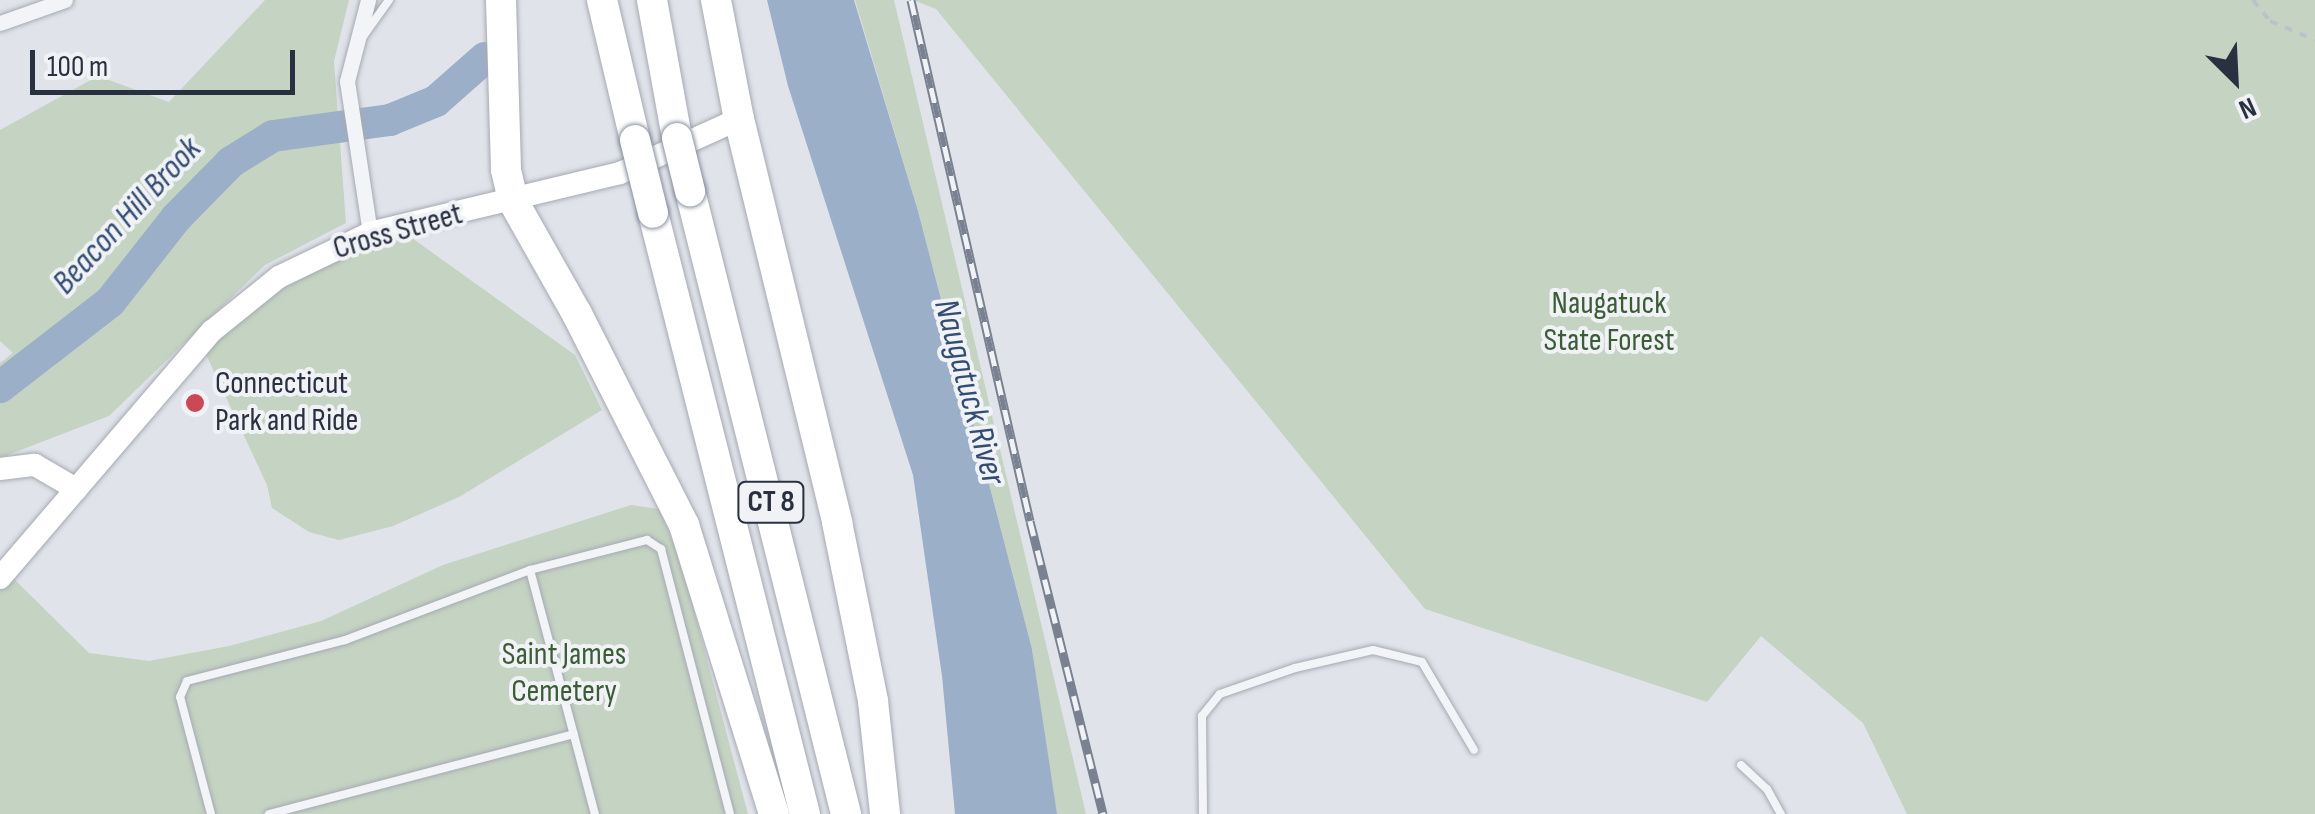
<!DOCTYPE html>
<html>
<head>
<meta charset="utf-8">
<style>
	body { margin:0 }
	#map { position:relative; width:2315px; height:814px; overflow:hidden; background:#e0e3e9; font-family:"Sofia Sans Condensed",sans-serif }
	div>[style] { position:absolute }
	.green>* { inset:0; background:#c5d3c2 }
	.water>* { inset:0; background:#9cafc8 }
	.river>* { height:32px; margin:-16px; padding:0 16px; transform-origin:16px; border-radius:16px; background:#9cafc8 }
	.path>* { height:4px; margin-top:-2px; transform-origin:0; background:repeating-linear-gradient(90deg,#bec1c7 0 8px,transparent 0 16px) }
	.roads { filter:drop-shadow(0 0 2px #a5aab3) drop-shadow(0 0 2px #a5aab3) }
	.lane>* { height:8px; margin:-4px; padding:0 4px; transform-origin:4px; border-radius:4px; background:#f3f4f7 }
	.street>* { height:15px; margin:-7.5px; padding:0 7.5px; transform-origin:7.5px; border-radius:7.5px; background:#f3f4f7 }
	.secondary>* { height:22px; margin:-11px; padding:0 11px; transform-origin:11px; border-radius:11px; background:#fff }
	.highway>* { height:30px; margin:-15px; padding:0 15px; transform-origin:15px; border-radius:15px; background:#fff }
	.rail>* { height:9px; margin-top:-4.5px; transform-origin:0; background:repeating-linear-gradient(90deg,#f0f2f6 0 15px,#7a8292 0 30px); box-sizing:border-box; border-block:2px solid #7a8292 }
	.bridges { filter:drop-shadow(0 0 2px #88909f) drop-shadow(0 0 2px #88909f) }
	.highway-bridge>* { height:30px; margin:-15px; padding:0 15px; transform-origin:15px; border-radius:15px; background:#fff }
	.dots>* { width:28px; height:28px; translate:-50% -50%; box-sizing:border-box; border:5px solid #f0f2f6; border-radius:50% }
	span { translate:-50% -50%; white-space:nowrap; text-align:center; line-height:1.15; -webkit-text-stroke:8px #f0f2f6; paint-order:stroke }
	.shield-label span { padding:2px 8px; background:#f0f2f6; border:2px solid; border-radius:8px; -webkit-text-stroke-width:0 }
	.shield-label { font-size:30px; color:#293040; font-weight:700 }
	.street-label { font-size:32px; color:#293040 }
	.park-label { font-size:32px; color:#3c5c37 }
	.poi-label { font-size:32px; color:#293040 }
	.left { translate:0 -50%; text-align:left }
	.water-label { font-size:35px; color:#344d73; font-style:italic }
	.north { position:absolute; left:2185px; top:30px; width:100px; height:100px; -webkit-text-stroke:8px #f0f2f6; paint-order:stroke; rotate:156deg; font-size:28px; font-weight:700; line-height:40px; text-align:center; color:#293040 }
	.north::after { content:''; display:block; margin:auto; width:35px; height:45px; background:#293040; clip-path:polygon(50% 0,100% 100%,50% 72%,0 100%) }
	.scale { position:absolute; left:30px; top:50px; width:265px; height:45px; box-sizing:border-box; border:5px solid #293040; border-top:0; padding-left:12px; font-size:30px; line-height:35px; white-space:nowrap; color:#293040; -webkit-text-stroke:8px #f0f2f6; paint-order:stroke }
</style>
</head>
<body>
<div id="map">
	<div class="green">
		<div style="clip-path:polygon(265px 0,349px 0,334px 61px,346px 223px,265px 265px,109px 416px,0 458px,0 363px,13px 353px,0 341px,0 130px,98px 76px,169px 102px)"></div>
		<div style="clip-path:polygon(855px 0,894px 0,1086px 814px,1056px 814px,1032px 649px,918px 211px)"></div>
		<div style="clip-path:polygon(913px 0,2315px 0,2315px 814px,1907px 814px,1863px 723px,1761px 636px,1707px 702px,1425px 609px,936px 9px)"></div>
		<div style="clip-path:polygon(412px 238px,575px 355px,602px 410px,459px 497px,393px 526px,339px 540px,309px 532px,272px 508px,267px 485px,204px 350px,275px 287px,370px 248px)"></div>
		<div style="clip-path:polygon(631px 505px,659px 509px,680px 558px,748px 814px,0 814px,0 590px,11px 576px,89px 653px,149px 661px,229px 646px,321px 621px,443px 565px)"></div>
	</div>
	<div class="water">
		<div style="clip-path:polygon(767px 0,854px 0,918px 211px,1032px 649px,1057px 814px,955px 814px,942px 676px,913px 475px,788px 86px)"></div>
	</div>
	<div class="river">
		<div style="left:0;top:387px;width:139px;rotate:-37.7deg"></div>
		<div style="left:110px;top:302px;width:107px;rotate:-51.8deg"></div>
		<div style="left:176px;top:218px;width:78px;rotate:-45.5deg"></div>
		<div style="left:231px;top:162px;width:49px;rotate:-31.8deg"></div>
		<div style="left:273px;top:136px;width:118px;rotate:-7.8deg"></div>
		<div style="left:390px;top:120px;width:50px;rotate:-22.4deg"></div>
		<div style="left:436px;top:101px;width:65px;rotate:-41.3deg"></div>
	</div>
	<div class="path">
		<div style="left:2253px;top:0;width:27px;rotate:51deg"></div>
		<div style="left:2270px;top:21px;width:49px;rotate:22.9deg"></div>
	</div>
	<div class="roads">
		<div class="lane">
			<div style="left:362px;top:38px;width:47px;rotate:-54.6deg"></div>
			<div style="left:530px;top:570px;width:253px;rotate:75.1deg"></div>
			<div style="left:1741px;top:765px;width:35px;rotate:43deg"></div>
			<div style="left:1767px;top:789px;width:29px;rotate:61deg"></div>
			<div style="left:211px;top:814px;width:121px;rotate:-104.8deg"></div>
			<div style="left:180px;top:697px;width:17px;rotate:-66deg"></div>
			<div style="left:187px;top:681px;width:163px;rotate:-14.5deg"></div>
			<div style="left:345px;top:640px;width:198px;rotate:-20.7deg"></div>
			<div style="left:530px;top:570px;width:121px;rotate:-14.4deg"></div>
			<div style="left:647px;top:540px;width:17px;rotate:33deg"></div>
			<div style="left:661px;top:549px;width:274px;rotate:75.4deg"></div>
			<div style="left:269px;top:814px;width:315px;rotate:-14.7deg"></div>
			<div style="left:1203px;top:814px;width:98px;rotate:-90.6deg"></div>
			<div style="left:1202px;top:716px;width:28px;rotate:-51deg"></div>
			<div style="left:1220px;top:694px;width:79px;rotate:-19.1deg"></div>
			<div style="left:1295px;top:668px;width:80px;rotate:-13deg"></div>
			<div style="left:1373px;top:650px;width:50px;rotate:13.8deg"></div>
			<div style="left:1422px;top:662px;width:102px;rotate:59.4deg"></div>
		</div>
		<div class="street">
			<div style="left:368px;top:0;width:84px;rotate:104.5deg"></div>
			<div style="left:347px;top:81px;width:154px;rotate:81.4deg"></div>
			<div style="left:0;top:23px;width:69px;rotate:-19.5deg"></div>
		</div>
		<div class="secondary">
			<div style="left:0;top:469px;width:35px;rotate:-7deg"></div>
			<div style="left:35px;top:465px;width:48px;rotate:30.3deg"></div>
			<div style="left:0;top:578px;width:326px;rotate:-49.4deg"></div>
			<div style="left:212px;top:331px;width:86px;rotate:-38.9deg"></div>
			<div style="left:279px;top:277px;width:101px;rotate:-25.8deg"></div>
			<div style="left:370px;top:233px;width:257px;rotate:-13.5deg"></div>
			<div style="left:620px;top:173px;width:131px;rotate:-24.4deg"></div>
		</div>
		<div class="highway">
			<div style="left:501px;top:0;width:170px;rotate:88.3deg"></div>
			<div style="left:506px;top:170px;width:32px;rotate:77deg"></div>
			<div style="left:513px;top:201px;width:130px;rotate:60.5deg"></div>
			<div style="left:577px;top:314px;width:237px;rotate:63.1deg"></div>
			<div style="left:684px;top:525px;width:303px;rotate:72.7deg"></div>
			<div style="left:602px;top:0;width:144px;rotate:76.7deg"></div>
			<div style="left:652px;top:0;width:140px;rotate:79.7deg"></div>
			<div style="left:716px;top:0;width:121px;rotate:79.1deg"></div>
			<div style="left:739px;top:119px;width:415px;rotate:76.3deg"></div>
			<div style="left:837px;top:522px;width:183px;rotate:78.6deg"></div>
			<div style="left:873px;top:701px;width:114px;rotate:83.9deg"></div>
			<div style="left:690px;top:191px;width:642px;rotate:75.94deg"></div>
			<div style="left:653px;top:213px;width:620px;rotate:75.81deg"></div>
		</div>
	</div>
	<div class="rail">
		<div style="left:911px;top:0;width:534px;rotate:77.13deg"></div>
		<div style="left:1030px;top:521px;width:302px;rotate:76deg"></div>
	</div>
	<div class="bridges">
		<div class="highway-bridge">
			<div style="left:677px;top:138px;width:55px;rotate:76.2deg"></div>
			<div style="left:635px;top:140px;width:75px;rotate:76.1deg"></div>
		</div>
	</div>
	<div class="dots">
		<div style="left:195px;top:403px;background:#cb4855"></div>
	</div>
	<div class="shield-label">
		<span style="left:771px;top:502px">CT 8</span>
	</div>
	<div class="street-label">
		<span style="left:398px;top:232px;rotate:-16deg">Cross Street</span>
	</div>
	<div class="park-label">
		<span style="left:1609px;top:323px">Naugatuck<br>State Forest</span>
		<span style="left:564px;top:674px">Saint James<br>Cemetery</span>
	</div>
	<div class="poi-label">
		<span class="left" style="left:215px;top:403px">Connecticut<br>Park and Ride</span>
	</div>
	<div class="water-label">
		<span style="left:127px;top:216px;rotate:-47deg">Beacon Hill Brook</span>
		<span style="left:969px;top:392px;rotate:75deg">Naugatuck River</span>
	</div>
	<div class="north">N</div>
	<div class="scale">100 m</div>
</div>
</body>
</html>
